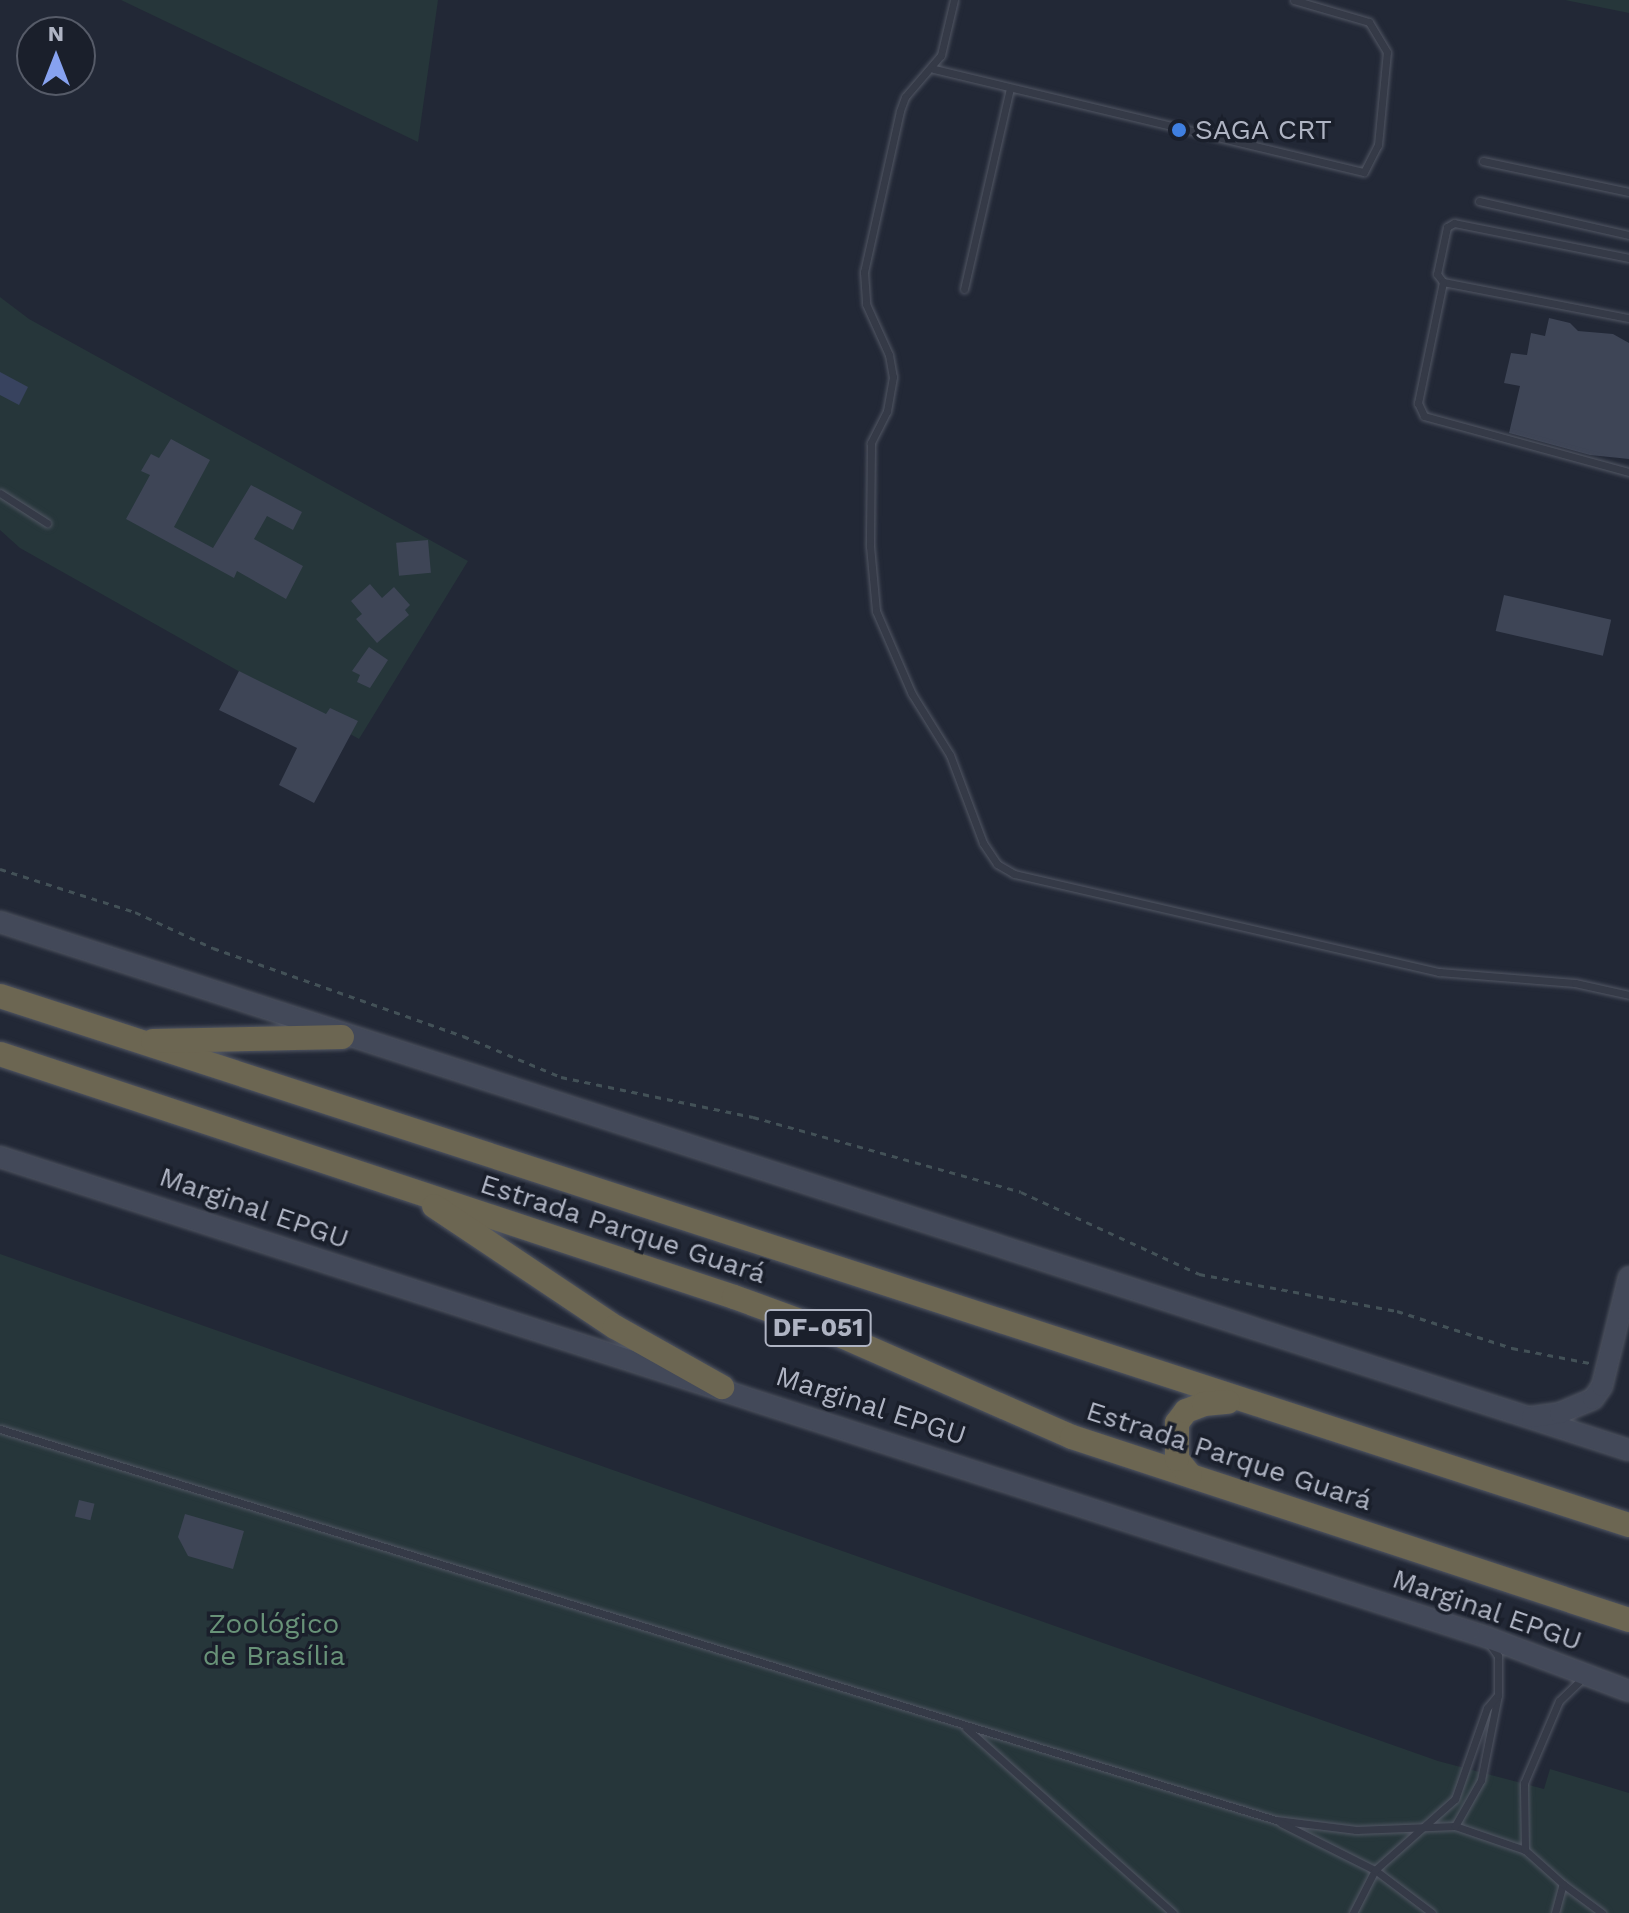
<!DOCTYPE html>
<html>
<head>
<meta charset="utf-8">
<style>
	body { margin:0 }
	#map { position:relative; width:1629px; height:1913px; overflow:hidden; background:#222836; font-family:"Work Sans",sans-serif }
	div>[style] { position:absolute }
	.green>* { inset:0; background:#26363a }
	.water>* { inset:0; background:#38435f }
	.building>* { inset:0; background:#3e4556; transform-origin:0 0 }
	.path>* { height:3px; margin-top:-1.5px; transform-origin:0; background:repeating-linear-gradient(90deg,#435157 0 6px,transparent 0 12px) }
	.roads { filter:drop-shadow(0 0 2px #525764) drop-shadow(0 0 2px #525764) }
	.lane>* { height:7px; margin:-3.5px; padding:0 3.5px; transform-origin:3.5px; border-radius:3.5px; background:#353a47 }
	.secondary>* { height:20px; margin:-10px; padding:0 10px; transform-origin:10px; border-radius:10px; background:#434959 }
	.highway>* { height:24px; margin:-12px; padding:0 12px; transform-origin:12px; border-radius:12px; background:#6c6652 }
	.dots>* { width:22px; height:22px; translate:-50% -50%; box-sizing:border-box; border:4px solid #1a1f2b; border-radius:50% }
	span { translate:-50% -50%; white-space:nowrap; text-align:center; line-height:1.15; -webkit-text-stroke:7px #1a1f2b; paint-order:stroke }
	.shield-label span { padding:2px 6px; background:#1a1f2b; border:2px solid; border-radius:6px; -webkit-text-stroke-width:0 }
	.shield-label { font-size:26px; color:#afb4c3; font-weight:700 }
	.poi-label { font-size:28px; color:#afb4c3 }
	.left { translate:0 -50%; text-align:left }
	.street-label { font-size:28px; color:#afb4c3 }
	.park-label { font-size:28px; color:#689278 }
	.north { position:absolute; left:16px; top:16px; width:80px; height:80px; box-sizing:border-box; background:#1a1f2b; border:2px solid #565b68; border-radius:50%; rotate:0deg; font-size:22px; font-weight:700; line-height:32px; text-align:center; color:#afb4c3 }
	.north::after { content:''; display:block; margin:auto; width:28px; height:36px; background:#87a2f0; clip-path:polygon(50% 0,100% 100%,50% 72%,0 100%) }
</style>
</head>
<body>
<div id="map">
	<div class="green">
		<div style="clip-path:polygon(121px 0,438px 0,418px 142px)"></div>
		<div style="clip-path:polygon(1565px 0,1629px 0,1629px 13px)"></div>
		<div style="clip-path:polygon(0 297px,29px 319px,468px 561px,359px 739px,20px 548px,0 530px)"></div>
		<div style="clip-path:polygon(0 1254px,1438px 1761px,1544px 1789px,1550px 1769px,1629px 1793px,1629px 1913px,0 1913px)"></div>
	</div>
	<div class="water">
		<div style="clip-path:polygon(0 372px,28px 387px,19px 405px,0 395px)"></div>
	</div>
	<div class="building">
		<div style="clip-path:polygon(1549px 318px,1570px 323px,1578px 331px,1613px 334px,1629px 343px,1629px 459px,1590px 455px,1509px 433px,1520px 386px,1504px 383px,1511px 353px,1527px 355px,1531px 333px,1545px 336px)"></div>
		<div style="clip-path:polygon(171px 439px,210px 460px,174px 527px,213px 548px,251px 485px,302px 512px,293px 530px,267px 516px,254px 539px,303px 566px,286px 599px,237px 571px,234px 578px,126px 519px,150px 475px,141px 471px,151px 454px,159px 458px)"></div>
		<div style="left:428px;top:540px;width:33px;height:32px;rotate:85deg"></div>
		<div style="clip-path:polygon(370px 584px,382px 598px,394px 587px,410px 605px,405px 610px,409px 615px,377px 643px,356px 619px,362px 614px,351px 601px)"></div>
		<div style="left:1504px;top:595px;width:110px;height:37px;rotate:13deg"></div>
		<div style="clip-path:polygon(369px 647px,388px 660px,370px 688px,357px 682px,360px 675px,352px 671px)"></div>
		<div style="clip-path:polygon(239px 671px,326px 714px,330px 708px,358px 721px,314px 803px,279px 785px,297px 748px,219px 710px)"></div>
		<div style="left:79px;top:1500px;width:16px;height:17px;rotate:14deg"></div>
		<div style="clip-path:polygon(185px 1514px,244px 1531px,233px 1569px,188px 1556px,178px 1537px)"></div>
	</div>
	<div class="path">
		<div style="left:0;top:869px;width:142px;rotate:17.7deg"></div>
		<div style="left:135px;top:912px;width:86px;rotate:24.8deg"></div>
		<div style="left:213px;top:948px;width:265px;rotate:19.4deg"></div>
		<div style="left:463px;top:1036px;width:106px;rotate:22.7deg"></div>
		<div style="left:561px;top:1077px;width:196px;rotate:11.8deg"></div>
		<div style="left:753px;top:1117px;width:278px;rotate:15.6deg"></div>
		<div style="left:1021px;top:1192px;width:196px;rotate:24.7deg"></div>
		<div style="left:1199px;top:1274px;width:201px;rotate:10.6deg"></div>
		<div style="left:1397px;top:1311px;width:121px;rotate:17.8deg"></div>
		<div style="left:1512px;top:1348px;width:79px;rotate:10.9deg"></div>
	</div>
	<div class="roads">
		<div class="lane">
			<div style="left:954px;top:0;width:57px;rotate:103.3deg"></div>
			<div style="left:941px;top:55px;width:55px;rotate:130.6deg"></div>
			<div style="left:905px;top:97px;width:15px;rotate:110deg"></div>
			<div style="left:900px;top:111px;width:165px;rotate:102.6deg"></div>
			<div style="left:864px;top:272px;width:32px;rotate:86deg"></div>
			<div style="left:866px;top:304px;width:56px;rotate:65.7deg"></div>
			<div style="left:889px;top:355px;width:22px;rotate:80deg"></div>
			<div style="left:893px;top:377px;width:35px;rotate:100deg"></div>
			<div style="left:887px;top:411px;width:36px;rotate:117deg"></div>
			<div style="left:871px;top:443px;width:103px;rotate:90.6deg"></div>
			<div style="left:870px;top:546px;width:65px;rotate:84.7deg"></div>
			<div style="left:876px;top:611px;width:90px;rotate:66.6deg"></div>
			<div style="left:912px;top:694px;width:72px;rotate:58.1deg"></div>
			<div style="left:950px;top:755px;width:94px;rotate:69.4deg"></div>
			<div style="left:983px;top:843px;width:25px;rotate:56deg"></div>
			<div style="left:997px;top:864px;width:20px;rotate:30deg"></div>
			<div style="left:1014px;top:874px;width:436px;rotate:13deg"></div>
			<div style="left:1439px;top:972px;width:136px;rotate:4.6deg"></div>
			<div style="left:1575px;top:983px;width:55px;rotate:12.5deg"></div>
			<div style="left:934px;top:69px;width:442px;rotate:13.5deg"></div>
			<div style="left:1364px;top:172px;width:30px;rotate:-63deg"></div>
			<div style="left:1378px;top:145px;width:93px;rotate:-84.5deg"></div>
			<div style="left:1387px;top:52px;width:35px;rotate:-121deg"></div>
			<div style="left:1369px;top:22px;width:78px;rotate:-163.7deg"></div>
			<div style="left:1483px;top:161px;width:149px;rotate:12deg"></div>
			<div style="left:1479px;top:201px;width:154px;rotate:12.8deg"></div>
			<div style="left:1629px;top:258px;width:178px;rotate:-168.7deg"></div>
			<div style="left:1454px;top:223px;width:8px;rotate:150deg"></div>
			<div style="left:1447px;top:227px;width:48px;rotate:102deg"></div>
			<div style="left:1437px;top:274px;width:10px;rotate:53deg"></div>
			<div style="left:1443px;top:282px;width:189px;rotate:11deg"></div>
			<div style="left:1443px;top:282px;width:124px;rotate:101.7deg"></div>
			<div style="left:1418px;top:403px;width:14px;rotate:65deg"></div>
			<div style="left:1424px;top:416px;width:213px;rotate:15.3deg"></div>
			<div style="left:964px;top:289px;width:206px;rotate:-77.1deg"></div>
			<div style="left:0;top:493px;width:56px;rotate:32.6deg"></div>
			<div style="left:0;top:1429px;width:1335px;rotate:17.04deg"></div>
			<div style="left:1276px;top:1820px;width:81px;rotate:7.1deg"></div>
			<div style="left:1356px;top:1830px;width:99px;rotate:-2.3deg"></div>
			<div style="left:1455px;top:1826px;width:74px;rotate:18.9deg"></div>
			<div style="left:966px;top:1728px;width:278px;rotate:41.8deg"></div>
			<div style="left:1281px;top:1823px;width:105px;rotate:26.6deg"></div>
			<div style="left:1375px;top:1870px;width:71px;rotate:37deg"></div>
			<div style="left:1455px;top:1826px;width:53px;rotate:-60.5deg"></div>
			<div style="left:1481px;top:1780px;width:87px;rotate:-78.7deg"></div>
			<div style="left:1563px;top:1884px;width:49px;rotate:36.6deg"></div>
			<div style="left:1353px;top:1913px;width:48px;rotate:-62.9deg"></div>
			<div style="left:1375px;top:1870px;width:107px;rotate:-41.6deg"></div>
			<div style="left:1455px;top:1799px;width:96px;rotate:-70.6deg"></div>
			<div style="left:1487px;top:1708px;width:17px;rotate:-50deg"></div>
			<div style="left:1498px;top:1695px;width:39px;rotate:-90deg"></div>
			<div style="left:1498px;top:1656px;width:12px;rotate:-125deg"></div>
			<div style="left:1555px;top:1913px;width:30px;rotate:-75deg"></div>
			<div style="left:1563px;top:1884px;width:51px;rotate:-138.2deg"></div>
			<div style="left:1525px;top:1850px;width:67px;rotate:-90.9deg"></div>
			<div style="left:1524px;top:1783px;width:89px;rotate:-66.9deg"></div>
			<div style="left:1559px;top:1701px;width:32px;rotate:-44deg"></div>
		</div>
		<div class="secondary">
			<div style="left:0;top:922px;width:1712px;rotate:17.96deg"></div>
			<div style="left:0;top:1157px;width:1562px;rotate:17.9deg"></div>
			<div style="left:1486px;top:1637px;width:153px;rotate:20.7deg"></div>
			<div style="left:1532px;top:1417px;width:28px;rotate:-8deg"></div>
			<div style="left:1560px;top:1413px;width:36px;rotate:-23deg"></div>
			<div style="left:1593px;top:1399px;width:16px;rotate:-55deg"></div>
			<div style="left:1602px;top:1386px;width:112px;rotate:-76.1deg"></div>
		</div>
		<div class="highway">
			<div style="left:0;top:996px;width:1713px;rotate:17.99deg"></div>
			<div style="left:153px;top:1041px;width:189px;rotate:-1.2deg"></div>
			<div style="left:0;top:1054px;width:773px;rotate:18.32deg"></div>
			<div style="left:734px;top:1297px;width:117px;rotate:20deg"></div>
			<div style="left:844px;top:1337px;width:249px;rotate:23.7deg"></div>
			<div style="left:1072px;top:1437px;width:586px;rotate:18.19deg"></div>
			<div style="left:434px;top:1206px;width:218px;rotate:33.8deg"></div>
			<div style="left:615px;top:1327px;width:123px;rotate:29.3deg"></div>
			<div style="left:1190px;top:1475px;width:21px;rotate:-129deg"></div>
			<div style="left:1177px;top:1459px;width:36px;rotate:-90deg"></div>
			<div style="left:1177px;top:1423px;width:15px;rotate:-53deg"></div>
			<div style="left:1186px;top:1411px;width:19px;rotate:-21deg"></div>
			<div style="left:1204px;top:1404px;width:24px;rotate:-5deg"></div>
		</div>
	</div>
	<div class="dots">
		<div style="left:1179px;top:130px;background:#3f7fe0"></div>
	</div>
	<div class="shield-label">
		<span style="left:818px;top:1328px">DF-051</span>
	</div>
	<div class="poi-label">
		<span class="left" style="left:1195px;top:130px">SAGA CRT</span>
	</div>
	<div class="street-label">
		<span style="left:254px;top:1208px;rotate:19deg">Marginal EPGU</span>
		<span style="left:623px;top:1229px;rotate:18deg">Estrada Parque Guará</span>
		<span style="left:871px;top:1406px;rotate:18deg">Marginal EPGU</span>
		<span style="left:1229px;top:1456px;rotate:18deg">Estrada Parque Guará</span>
		<span style="left:1487px;top:1610px;rotate:19deg">Marginal EPGU</span>
	</div>
	<div class="park-label">
		<span style="left:274px;top:1640px">Zoológico<br>de Brasília</span>
	</div>
	<div class="north">N</div>
</div>
</body>
</html>
